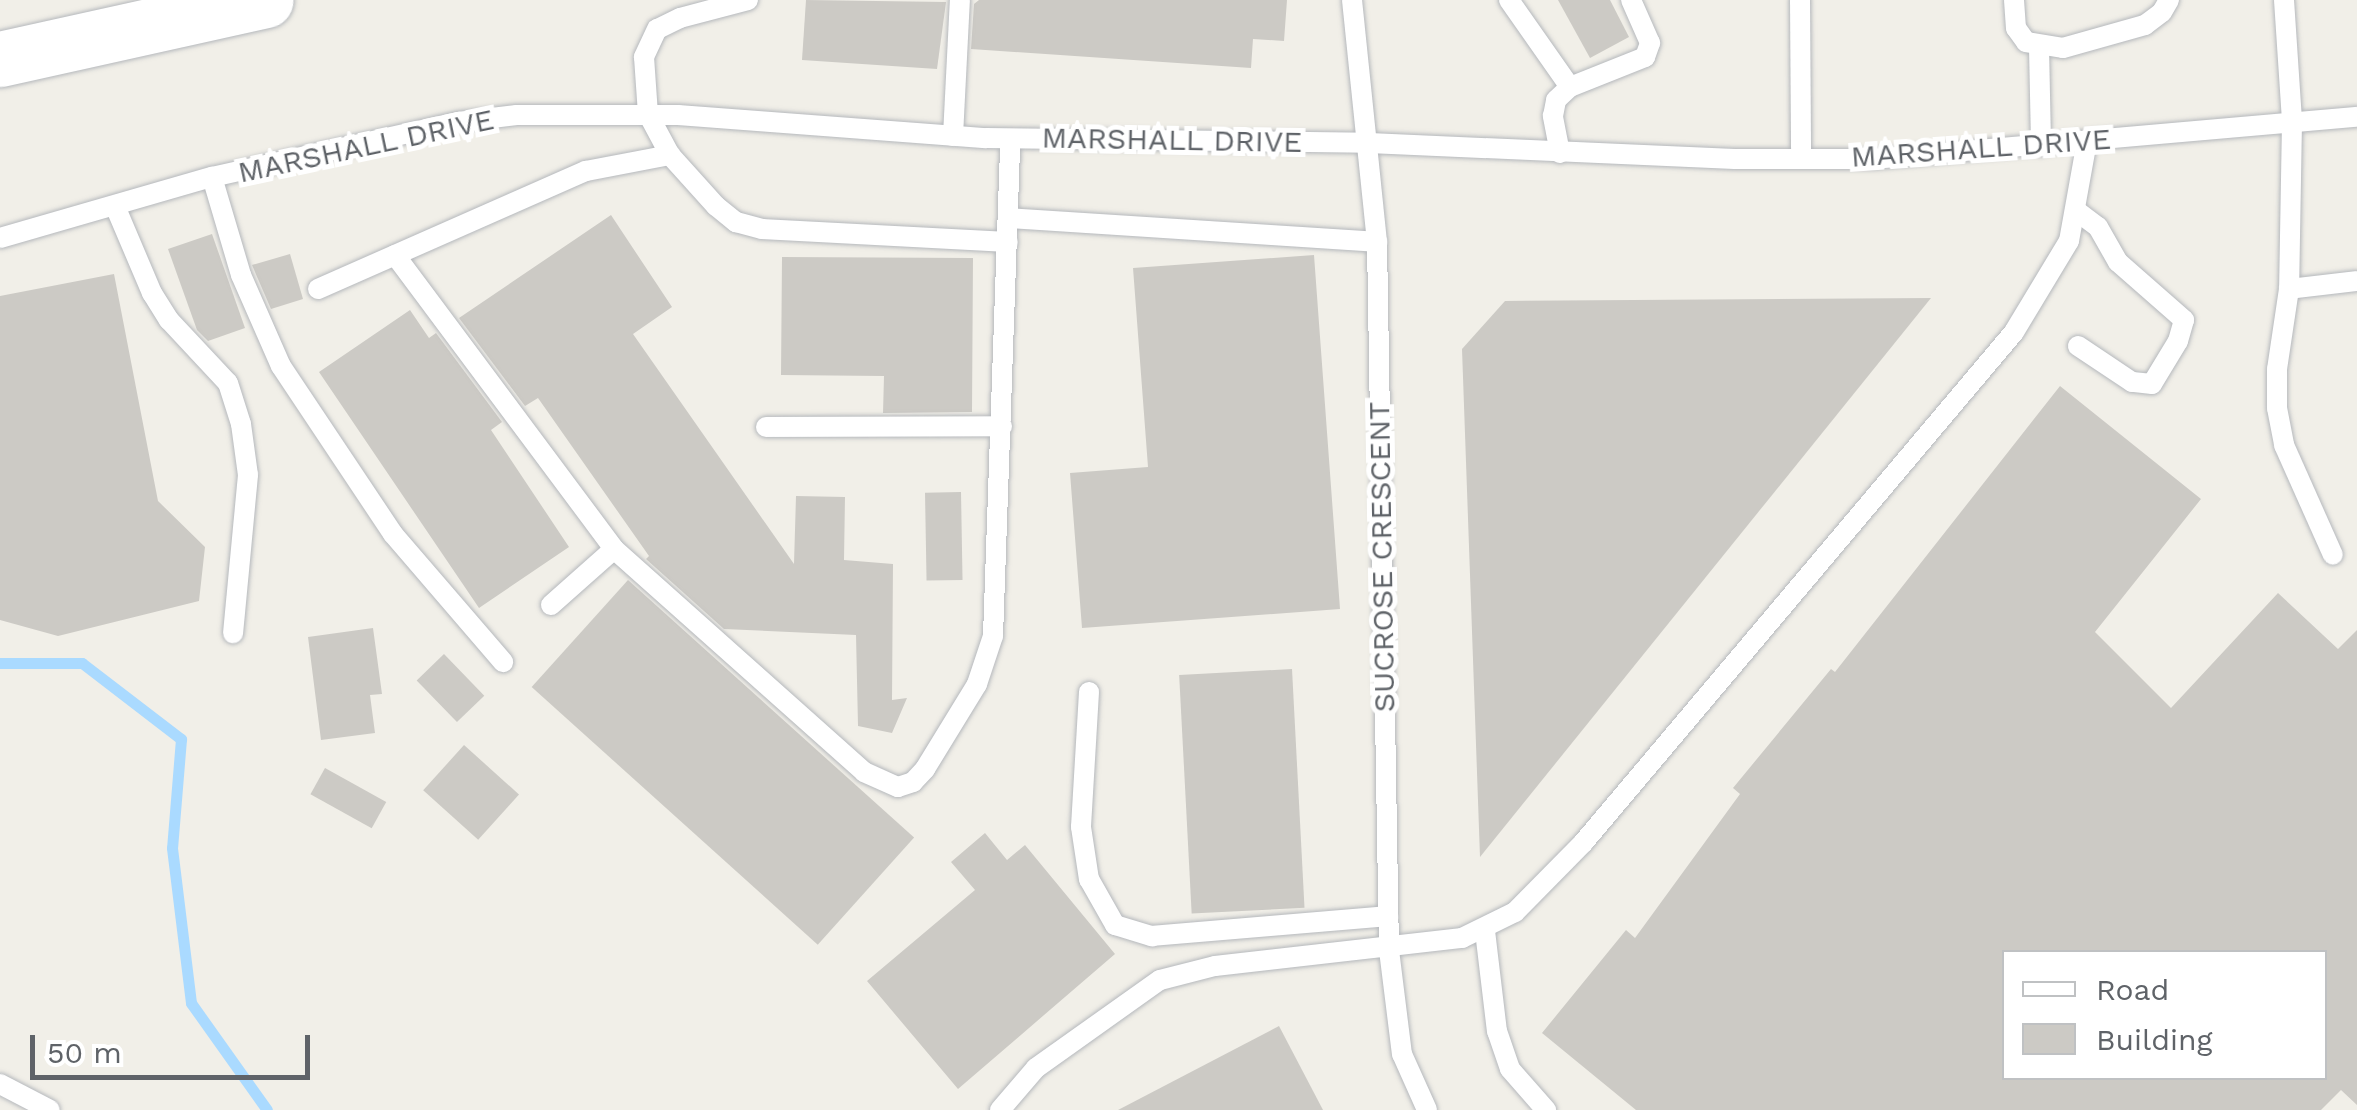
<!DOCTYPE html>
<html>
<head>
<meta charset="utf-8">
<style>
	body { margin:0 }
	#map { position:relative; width:2357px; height:1110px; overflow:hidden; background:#f1efe8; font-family:"Work Sans",sans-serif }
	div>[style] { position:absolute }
	.stream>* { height:11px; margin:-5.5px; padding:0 5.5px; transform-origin:5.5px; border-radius:5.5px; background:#aadaff }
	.building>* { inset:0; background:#cccac5; transform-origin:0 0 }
	.roads { filter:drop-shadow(0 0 2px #b5b8bc) drop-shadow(0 0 2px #b5b8bc) }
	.lane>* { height:20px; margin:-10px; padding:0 10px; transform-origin:10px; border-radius:10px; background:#fff }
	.secondary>* { height:55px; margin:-27.5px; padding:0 27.5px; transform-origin:27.5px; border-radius:27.5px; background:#fff }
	span { translate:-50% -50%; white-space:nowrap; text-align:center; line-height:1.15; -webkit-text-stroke:10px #fff; paint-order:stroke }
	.street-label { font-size:30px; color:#5f6368 }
	.legend { position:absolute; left:2002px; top:950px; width:325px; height:130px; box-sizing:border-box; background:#fff; border:2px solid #bfc1c3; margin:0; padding:12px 18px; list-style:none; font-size:30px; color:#5f6368 }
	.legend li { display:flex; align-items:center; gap:20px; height:50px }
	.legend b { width:50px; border:2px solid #bfc1c3 }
	.scale { position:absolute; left:30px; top:1035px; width:280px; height:45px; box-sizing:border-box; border:5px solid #5f6368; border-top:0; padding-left:12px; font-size:30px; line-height:35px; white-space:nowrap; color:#5f6368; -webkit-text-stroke:8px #fff; paint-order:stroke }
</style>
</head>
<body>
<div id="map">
	<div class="stream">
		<div style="left:0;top:663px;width:82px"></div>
		<div style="left:82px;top:663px;width:125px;rotate:37.5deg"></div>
		<div style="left:181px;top:739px;width:109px;rotate:94.7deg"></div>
		<div style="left:172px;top:848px;width:156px;rotate:83deg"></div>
		<div style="left:191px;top:1003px;width:131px;rotate:54.6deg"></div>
	</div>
	<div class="building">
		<div style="clip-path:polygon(806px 0,946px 2px,937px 69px,802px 60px)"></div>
		<div style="clip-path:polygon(979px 0,1287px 0,1284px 41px,1253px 39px,1251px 68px,971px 49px,974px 4px)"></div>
		<div style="clip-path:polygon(1558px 0,1610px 0,1629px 37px,1590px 58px)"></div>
		<div style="clip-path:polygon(611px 215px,672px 307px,633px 334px,794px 564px,796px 496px,845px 497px,844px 560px,893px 564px,892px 700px,907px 698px,892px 733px,858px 726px,856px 635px,724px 629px,646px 559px,649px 556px,538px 398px,525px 406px,459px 318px)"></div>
		<div style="clip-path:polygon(212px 234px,245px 328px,208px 341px,197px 330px,168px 249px)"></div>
		<div style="clip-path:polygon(290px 254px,303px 299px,271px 309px,252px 265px)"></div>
		<div style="clip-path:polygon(1314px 255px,1340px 609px,1082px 628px,1070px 473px,1148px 467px,1133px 268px)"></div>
		<div style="clip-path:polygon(782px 257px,973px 258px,972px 412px,883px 413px,884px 376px,781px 375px)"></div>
		<div style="clip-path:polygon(114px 274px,158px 501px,205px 547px,199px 601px,58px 636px,0 620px,0 296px)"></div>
		<div style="clip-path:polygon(1931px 298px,1480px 857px,1462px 349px,1505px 301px)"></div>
		<div style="clip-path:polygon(410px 310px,429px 338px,436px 333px,502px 422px,491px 430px,569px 547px,479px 608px,319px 372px)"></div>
		<div style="clip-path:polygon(evenodd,2060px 386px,2201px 499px,2095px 632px,2171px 708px,2278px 593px,2338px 649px,2357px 630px,2357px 1105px,2341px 1090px,2321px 1110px,1636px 1110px,1542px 1033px,1626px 930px,1635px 938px,1740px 794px,1733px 788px,1831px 669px,1835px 672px,2060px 386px,2004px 952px,2324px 952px,2324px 1078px,2004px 1078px,2004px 952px)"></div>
		<div style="left:961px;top:492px;width:88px;height:36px;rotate:89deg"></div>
		<div style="left:628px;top:580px;width:385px;height:144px;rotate:42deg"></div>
		<div style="clip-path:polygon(373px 628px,382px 694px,370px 695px,375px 733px,321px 740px,308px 637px)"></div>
		<div style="left:444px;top:654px;width:58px;height:38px;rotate:46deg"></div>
		<div style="left:1292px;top:669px;width:239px;height:113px;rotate:87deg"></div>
		<div style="left:464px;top:745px;width:74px;height:61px;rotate:42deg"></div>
		<div style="left:325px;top:768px;width:70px;height:30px;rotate:29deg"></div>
		<div style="clip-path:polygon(985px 833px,1007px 860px,1025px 845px,1115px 954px,958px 1089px,867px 981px,975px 890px,951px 862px)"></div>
		<div style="clip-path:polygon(1279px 1026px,1323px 1110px,1118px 1110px)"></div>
	</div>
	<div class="roads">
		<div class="lane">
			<div style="left:748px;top:0;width:70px;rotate:165.2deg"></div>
			<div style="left:680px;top:18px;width:25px;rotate:154deg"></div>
			<div style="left:657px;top:29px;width:31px;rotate:115deg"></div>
			<div style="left:644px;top:57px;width:57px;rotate:86deg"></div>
			<div style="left:648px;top:114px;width:47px;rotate:61.8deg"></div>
			<div style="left:670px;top:155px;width:69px;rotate:48deg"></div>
			<div style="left:716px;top:206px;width:26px;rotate:39deg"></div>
			<div style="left:736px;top:222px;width:27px;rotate:15deg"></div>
			<div style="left:762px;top:229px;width:246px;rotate:3deg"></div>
			<div style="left:1352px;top:0;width:243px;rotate:84.1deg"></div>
			<div style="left:1377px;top:242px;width:708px;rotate:89.03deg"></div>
			<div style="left:1389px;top:950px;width:105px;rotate:82.9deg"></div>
			<div style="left:1402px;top:1054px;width:61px;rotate:65.9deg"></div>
			<div style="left:1509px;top:0;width:106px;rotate:55deg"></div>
			<div style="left:1800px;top:0;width:159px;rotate:89.6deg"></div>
			<div style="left:2014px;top:0;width:28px;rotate:86deg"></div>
			<div style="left:2016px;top:28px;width:17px;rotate:54deg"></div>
			<div style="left:2026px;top:42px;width:37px;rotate:9deg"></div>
			<div style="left:2063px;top:48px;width:85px;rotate:-15.7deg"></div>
			<div style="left:2145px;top:25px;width:21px;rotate:-37deg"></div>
			<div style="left:2162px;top:12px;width:14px;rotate:-60deg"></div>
			<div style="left:2284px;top:0;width:122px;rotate:86.2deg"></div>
			<div style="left:2292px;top:122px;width:167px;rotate:91deg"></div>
			<div style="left:2289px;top:289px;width:81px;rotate:98.5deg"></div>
			<div style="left:2277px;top:369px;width:39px;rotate:90deg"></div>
			<div style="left:2277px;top:408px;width:38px;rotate:79deg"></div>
			<div style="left:2284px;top:445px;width:120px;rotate:66deg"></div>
			<div style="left:2039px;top:47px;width:99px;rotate:88.8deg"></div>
			<div style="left:953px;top:136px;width:136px;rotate:-87.1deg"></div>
			<div style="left:1560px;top:153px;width:38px;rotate:-101deg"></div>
			<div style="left:1553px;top:116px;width:16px;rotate:-79deg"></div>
			<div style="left:1556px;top:100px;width:19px;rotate:-43deg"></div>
			<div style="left:1570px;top:87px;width:81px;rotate:-21.8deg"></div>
			<div style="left:1645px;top:57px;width:15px;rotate:-70deg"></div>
			<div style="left:1650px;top:43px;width:47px;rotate:-113.8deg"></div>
			<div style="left:212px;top:177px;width:102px;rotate:73.5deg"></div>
			<div style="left:241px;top:275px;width:99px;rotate:66.3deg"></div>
			<div style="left:281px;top:366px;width:202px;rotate:56.3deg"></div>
			<div style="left:393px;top:534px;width:169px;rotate:49.3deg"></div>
			<div style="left:115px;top:206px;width:95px;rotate:67deg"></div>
			<div style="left:152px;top:293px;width:32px;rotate:58deg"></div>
			<div style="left:169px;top:320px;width:86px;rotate:46.9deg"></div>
			<div style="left:228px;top:383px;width:43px;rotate:72.4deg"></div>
			<div style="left:241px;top:424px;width:51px;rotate:82.2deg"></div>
			<div style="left:248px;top:475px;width:159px;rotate:95.4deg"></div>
			<div style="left:2078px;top:212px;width:25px;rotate:37deg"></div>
			<div style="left:2098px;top:227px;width:40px;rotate:60.3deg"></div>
			<div style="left:2118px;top:262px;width:88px;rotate:41.3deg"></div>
			<div style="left:2184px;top:320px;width:22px;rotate:106deg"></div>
			<div style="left:2178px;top:341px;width:50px;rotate:121.2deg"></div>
			<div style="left:2152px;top:384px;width:20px;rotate:-174deg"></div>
			<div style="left:2132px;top:382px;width:65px;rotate:-146.3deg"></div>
			<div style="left:1008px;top:218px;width:370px;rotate:3.7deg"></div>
			<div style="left:0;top:238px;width:221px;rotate:-16.1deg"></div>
			<div style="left:212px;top:177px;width:252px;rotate:-12.6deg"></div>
			<div style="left:458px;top:122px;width:59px;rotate:-6.8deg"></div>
			<div style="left:517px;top:115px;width:161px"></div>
			<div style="left:678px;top:115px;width:309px;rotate:4.3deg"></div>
			<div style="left:986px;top:138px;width:383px;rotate:0.7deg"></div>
			<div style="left:1369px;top:143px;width:366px;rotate:2.5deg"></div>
			<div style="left:1735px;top:159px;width:139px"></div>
			<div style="left:1874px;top:159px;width:485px;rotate:-5deg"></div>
			<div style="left:395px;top:255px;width:367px;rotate:53.3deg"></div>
			<div style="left:614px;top:549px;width:335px;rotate:41.7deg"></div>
			<div style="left:864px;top:772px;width:37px;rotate:24deg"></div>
			<div style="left:898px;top:787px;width:16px;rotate:-18deg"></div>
			<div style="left:913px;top:782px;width:18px;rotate:-47deg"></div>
			<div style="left:925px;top:769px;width:100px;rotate:-58.5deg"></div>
			<div style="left:977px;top:684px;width:51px;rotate:-71.6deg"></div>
			<div style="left:993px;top:636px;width:497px;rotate:-88deg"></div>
			<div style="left:318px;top:289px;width:293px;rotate:-23.8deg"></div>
			<div style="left:586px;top:171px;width:86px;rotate:-10.8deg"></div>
			<div style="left:2289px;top:289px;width:68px;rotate:-6.7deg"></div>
			<div style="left:766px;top:427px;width:236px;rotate:-0.2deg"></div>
			<div style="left:551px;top:605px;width:84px;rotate:-41.6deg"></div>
			<div style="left:1089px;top:692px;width:135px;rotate:93.4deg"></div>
			<div style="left:1081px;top:827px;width:53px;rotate:81.3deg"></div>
			<div style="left:1089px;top:879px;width:53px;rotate:60.5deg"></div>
			<div style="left:1115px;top:925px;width:39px;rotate:17deg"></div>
			<div style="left:1152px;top:936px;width:237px;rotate:-4.8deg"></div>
			<div style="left:1485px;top:931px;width:101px;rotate:83.2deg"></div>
			<div style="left:1497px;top:1031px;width:40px;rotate:71.1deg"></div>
			<div style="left:1510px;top:1069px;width:55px;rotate:48.7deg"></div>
			<div style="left:0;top:1084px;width:56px;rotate:27.5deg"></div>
			<div style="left:1000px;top:1110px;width:55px;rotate:-49.4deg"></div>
			<div style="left:1036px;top:1068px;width:152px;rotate:-35.4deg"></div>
			<div style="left:1160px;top:980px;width:57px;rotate:-14.3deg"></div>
			<div style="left:1215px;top:966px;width:249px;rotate:-6.5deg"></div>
			<div style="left:1462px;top:938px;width:59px;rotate:-26.1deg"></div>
			<div style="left:1515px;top:912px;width:97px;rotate:-45.4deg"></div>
			<div style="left:1583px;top:843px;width:668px;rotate:-49.85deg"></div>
			<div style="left:2014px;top:332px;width:106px;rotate:-58.9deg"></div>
			<div style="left:2069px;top:241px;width:102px;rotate:-79.8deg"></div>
		</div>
		<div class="secondary">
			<div style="left:0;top:59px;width:272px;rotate:-12.5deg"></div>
		</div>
	</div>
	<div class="street-label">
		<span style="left:1172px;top:140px;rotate:1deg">MARSHALL DRIVE</span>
		<span style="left:366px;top:146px;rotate:-12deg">MARSHALL DRIVE</span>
		<span style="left:1981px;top:148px;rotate:-4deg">MARSHALL DRIVE</span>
		<span style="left:1382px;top:557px;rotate:-91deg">SUCROSE CRESCENT</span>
	</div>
	<ul class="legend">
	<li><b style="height:12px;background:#fff"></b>Road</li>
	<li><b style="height:28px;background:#cccac5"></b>Building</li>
	</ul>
	<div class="scale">50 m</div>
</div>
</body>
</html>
